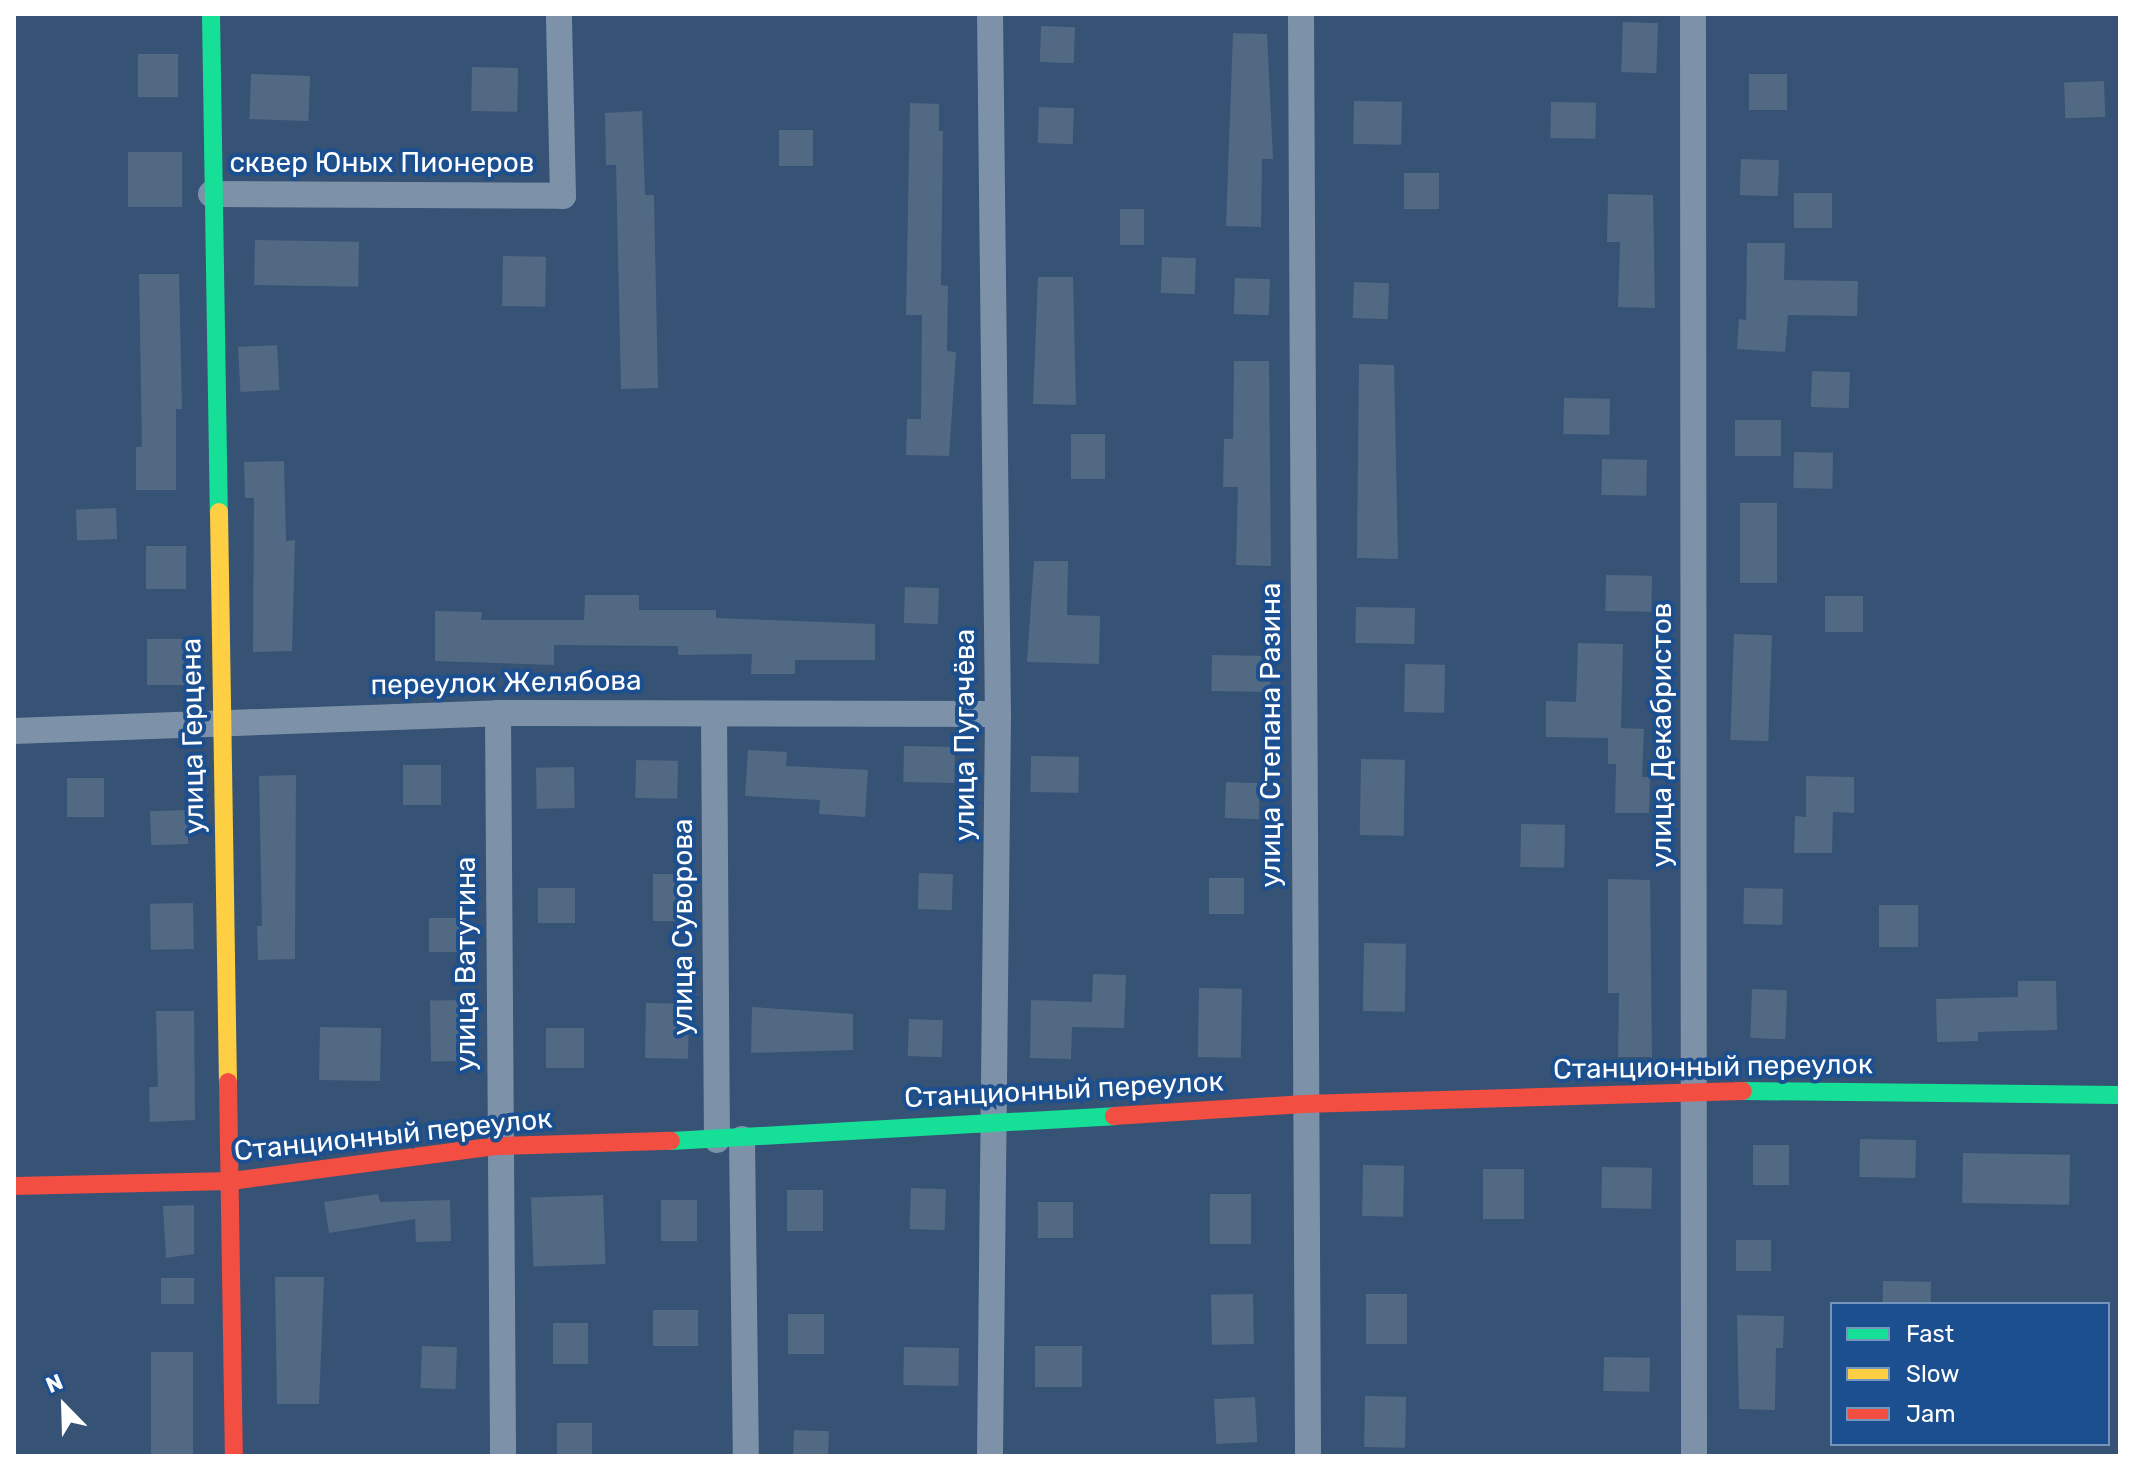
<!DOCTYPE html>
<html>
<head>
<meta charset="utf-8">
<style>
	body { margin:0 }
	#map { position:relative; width:2134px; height:1470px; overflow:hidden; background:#365274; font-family:Rubik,sans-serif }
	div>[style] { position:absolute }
	.building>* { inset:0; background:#526984; transform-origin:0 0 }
	.street>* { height:26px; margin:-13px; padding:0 13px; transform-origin:13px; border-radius:13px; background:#7d92a8 }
	.fast>* { height:18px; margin:-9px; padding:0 9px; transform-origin:9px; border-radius:9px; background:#16e098 }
	.slow>* { height:18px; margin:-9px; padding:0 9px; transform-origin:9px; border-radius:9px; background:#ffcf43 }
	.jam>* { height:18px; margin:-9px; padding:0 9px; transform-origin:9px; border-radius:9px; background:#f24e42 }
	span { translate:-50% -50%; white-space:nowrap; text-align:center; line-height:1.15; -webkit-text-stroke:8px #1b4f8f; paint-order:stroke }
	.street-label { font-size:28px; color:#fff }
	.frame { position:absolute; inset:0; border:16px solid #fff; pointer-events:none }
	.legend { position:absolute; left:1830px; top:1302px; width:280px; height:144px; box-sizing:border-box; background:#1b4f8f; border:2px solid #7695bc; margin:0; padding:10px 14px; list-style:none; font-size:24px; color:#fff }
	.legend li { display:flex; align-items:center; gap:16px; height:40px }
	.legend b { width:40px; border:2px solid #7695bc }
	.north { position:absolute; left:24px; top:1366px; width:80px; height:80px; -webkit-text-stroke:6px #1b4f8f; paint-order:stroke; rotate:337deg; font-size:22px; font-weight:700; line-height:32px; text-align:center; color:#fff }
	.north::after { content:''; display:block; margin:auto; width:28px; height:36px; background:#fff; clip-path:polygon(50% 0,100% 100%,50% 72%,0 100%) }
</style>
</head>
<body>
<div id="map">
	<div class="building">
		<div style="left:1623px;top:22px;width:35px;height:50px;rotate:2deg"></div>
		<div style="left:1041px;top:26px;width:34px;height:36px;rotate:2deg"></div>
		<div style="clip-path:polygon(1233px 33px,1267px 34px,1273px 159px,1262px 159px,1261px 227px,1226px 226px)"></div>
		<div style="left:138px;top:54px;width:40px;height:43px"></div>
		<div style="left:472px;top:67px;width:46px;height:44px;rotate:1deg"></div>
		<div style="left:251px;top:74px;width:59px;height:45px;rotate:2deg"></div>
		<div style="left:1749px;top:74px;width:38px;height:36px"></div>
		<div style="left:2104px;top:81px;width:36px;height:40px;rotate:88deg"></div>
		<div style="left:1354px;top:101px;width:48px;height:43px;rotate:1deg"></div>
		<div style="left:1551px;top:102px;width:45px;height:36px;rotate:1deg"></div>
		<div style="clip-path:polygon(910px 103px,939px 104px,939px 131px,943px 131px,941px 285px,948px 286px,947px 351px,956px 352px,949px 456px,906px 455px,907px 419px,921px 419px,922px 315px,906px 315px)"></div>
		<div style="left:1039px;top:107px;width:35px;height:36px;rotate:2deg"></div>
		<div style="clip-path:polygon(642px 111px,645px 195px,654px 195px,658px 388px,621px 389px,616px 165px,606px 165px,605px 113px)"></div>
		<div style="left:779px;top:130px;width:34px;height:36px"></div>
		<div style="left:128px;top:152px;width:54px;height:55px"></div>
		<div style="left:1741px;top:159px;width:38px;height:36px;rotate:2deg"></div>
		<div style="left:1404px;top:173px;width:35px;height:36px"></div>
		<div style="left:1794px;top:193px;width:38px;height:35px"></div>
		<div style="clip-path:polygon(1608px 194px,1653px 195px,1655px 308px,1618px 307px,1620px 242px,1607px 242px)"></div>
		<div style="left:1120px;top:209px;width:24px;height:36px"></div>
		<div style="left:255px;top:240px;width:104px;height:45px;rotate:1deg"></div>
		<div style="clip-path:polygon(1747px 243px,1785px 243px,1784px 280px,1858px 281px,1857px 316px,1788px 315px,1785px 352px,1737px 349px,1739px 319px,1746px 320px)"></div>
		<div style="left:503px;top:256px;width:43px;height:50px;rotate:1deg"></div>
		<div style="left:1162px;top:257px;width:34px;height:36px;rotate:2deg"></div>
		<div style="clip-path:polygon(139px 274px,179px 274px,182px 409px,176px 409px,176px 490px,136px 490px,136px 447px,142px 447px)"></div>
		<div style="clip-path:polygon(1038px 277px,1073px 277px,1076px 405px,1033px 404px)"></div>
		<div style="left:1235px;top:278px;width:35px;height:36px;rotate:2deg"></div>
		<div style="left:1354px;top:282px;width:35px;height:36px;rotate:2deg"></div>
		<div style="left:277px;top:345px;width:45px;height:39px;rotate:87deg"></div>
		<div style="clip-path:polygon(1234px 361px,1269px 361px,1271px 566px,1236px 565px,1238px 487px,1223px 487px,1224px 439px,1233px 439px)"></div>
		<div style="clip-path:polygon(1359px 364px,1394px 365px,1398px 559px,1357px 558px)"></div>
		<div style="left:1812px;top:371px;width:38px;height:36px;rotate:2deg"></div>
		<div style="left:1564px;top:398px;width:46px;height:36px;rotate:1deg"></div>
		<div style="left:1735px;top:420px;width:46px;height:36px"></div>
		<div style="left:1071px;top:434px;width:34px;height:45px"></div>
		<div style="left:1794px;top:452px;width:39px;height:36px;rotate:1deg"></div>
		<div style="left:1602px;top:459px;width:45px;height:36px;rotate:1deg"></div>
		<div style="clip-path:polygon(284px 461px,286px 541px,295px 540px,292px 651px,253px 652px,254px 498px,245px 498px,244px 462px)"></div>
		<div style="left:1740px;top:503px;width:37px;height:80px"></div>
		<div style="left:116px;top:508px;width:31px;height:40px;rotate:88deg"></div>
		<div style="left:146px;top:546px;width:40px;height:43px"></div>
		<div style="clip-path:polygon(1034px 561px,1068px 561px,1067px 615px,1100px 616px,1099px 664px,1027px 662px)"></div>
		<div style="left:1606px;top:575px;width:46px;height:36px;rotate:1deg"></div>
		<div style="left:905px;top:587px;width:34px;height:36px;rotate:2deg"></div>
		<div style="clip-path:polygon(585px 595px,639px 595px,639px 610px,716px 610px,716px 618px,875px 624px,875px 660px,795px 660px,795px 674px,751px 674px,752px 654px,678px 655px,678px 646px,554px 645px,554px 665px,435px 661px,435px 611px,482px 612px,481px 620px,584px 620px)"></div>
		<div style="left:1825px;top:596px;width:38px;height:36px"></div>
		<div style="left:1356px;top:607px;width:59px;height:36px;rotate:1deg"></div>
		<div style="left:1734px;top:634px;width:38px;height:106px;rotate:2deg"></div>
		<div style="left:147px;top:639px;width:40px;height:46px"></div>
		<div style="clip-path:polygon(1578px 643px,1623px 644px,1621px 728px,1644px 729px,1642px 777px,1650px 777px,1649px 813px,1615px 813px,1616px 764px,1608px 764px,1608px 738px,1546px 737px,1546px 701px,1576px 702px)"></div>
		<div style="left:1212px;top:655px;width:59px;height:36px;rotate:1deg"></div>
		<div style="left:1405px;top:664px;width:40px;height:48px;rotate:1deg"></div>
		<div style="left:904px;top:746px;width:51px;height:36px;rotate:1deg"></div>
		<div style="clip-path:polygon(748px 750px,787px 752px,786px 766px,868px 770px,865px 817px,819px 814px,820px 800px,745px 796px)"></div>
		<div style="left:1031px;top:756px;width:48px;height:36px;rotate:1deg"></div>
		<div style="left:1361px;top:759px;width:44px;height:76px;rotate:1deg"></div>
		<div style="left:636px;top:760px;width:42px;height:38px;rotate:1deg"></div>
		<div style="left:403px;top:765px;width:38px;height:40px"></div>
		<div style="left:574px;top:767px;width:41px;height:38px;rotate:89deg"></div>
		<div style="clip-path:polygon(296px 775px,295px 959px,258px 960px,257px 926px,262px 926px,259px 776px)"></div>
		<div style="clip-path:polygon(1806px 776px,1854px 777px,1854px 813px,1833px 812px,1832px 853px,1794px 853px,1795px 816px,1806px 817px)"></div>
		<div style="left:67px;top:778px;width:37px;height:39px"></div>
		<div style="left:1226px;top:782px;width:34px;height:36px;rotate:2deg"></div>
		<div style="left:187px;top:810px;width:34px;height:37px;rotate:88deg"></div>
		<div style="left:1521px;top:824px;width:44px;height:43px;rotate:1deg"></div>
		<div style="left:919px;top:873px;width:34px;height:36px;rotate:2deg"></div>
		<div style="left:653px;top:874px;width:33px;height:47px"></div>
		<div style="left:1209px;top:878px;width:35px;height:36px"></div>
		<div style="clip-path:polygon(1608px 879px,1650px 880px,1652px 1057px,1618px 1057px,1619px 993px,1608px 993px)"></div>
		<div style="left:538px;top:888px;width:37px;height:35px"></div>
		<div style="left:1744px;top:888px;width:39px;height:36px;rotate:1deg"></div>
		<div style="left:193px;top:903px;width:46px;height:43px;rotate:89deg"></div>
		<div style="left:1879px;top:905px;width:39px;height:42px"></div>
		<div style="left:467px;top:918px;width:34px;height:38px;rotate:90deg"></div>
		<div style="left:1364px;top:943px;width:42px;height:68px;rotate:1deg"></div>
		<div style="clip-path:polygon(1093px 974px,1126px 975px,1124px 1028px,1072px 1027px,1071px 1059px,1030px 1058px,1031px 1000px,1092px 1002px)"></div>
		<div style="clip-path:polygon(2018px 981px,2056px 981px,2057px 1030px,1978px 1032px,1978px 1041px,1937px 1042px,1936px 999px,2018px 997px)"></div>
		<div style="left:1199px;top:988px;width:43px;height:69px;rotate:1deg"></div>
		<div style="left:1752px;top:989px;width:35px;height:49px;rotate:2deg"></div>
		<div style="left:464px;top:1000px;width:61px;height:34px;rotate:89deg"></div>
		<div style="left:646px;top:1003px;width:43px;height:55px;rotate:1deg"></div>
		<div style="clip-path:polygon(752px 1007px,853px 1014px,853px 1050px,751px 1053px)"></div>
		<div style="clip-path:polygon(156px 1011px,194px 1011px,195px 1120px,150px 1122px,149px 1087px,158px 1087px)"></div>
		<div style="left:909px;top:1019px;width:34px;height:37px;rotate:2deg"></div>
		<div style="left:320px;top:1027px;width:61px;height:53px;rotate:1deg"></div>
		<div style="left:584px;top:1028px;width:40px;height:38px;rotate:90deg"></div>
		<div style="left:1860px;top:1139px;width:56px;height:38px;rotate:1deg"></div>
		<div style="left:1753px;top:1145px;width:36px;height:40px"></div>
		<div style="left:1963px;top:1153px;width:107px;height:50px;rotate:1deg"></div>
		<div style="left:1363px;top:1165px;width:41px;height:51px;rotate:1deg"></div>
		<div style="left:1602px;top:1167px;width:50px;height:41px;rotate:1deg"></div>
		<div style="left:1483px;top:1169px;width:41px;height:50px"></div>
		<div style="left:911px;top:1188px;width:35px;height:41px;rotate:2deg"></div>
		<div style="left:787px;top:1190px;width:36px;height:41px"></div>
		<div style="clip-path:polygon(378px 1194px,380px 1202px,450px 1200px,451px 1241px,416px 1242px,415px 1219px,329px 1233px,324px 1202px)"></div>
		<div style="left:1210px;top:1194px;width:41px;height:50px"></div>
		<div style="left:603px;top:1195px;width:69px;height:72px;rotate:88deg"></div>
		<div style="left:661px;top:1200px;width:36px;height:41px"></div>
		<div style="left:1038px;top:1202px;width:35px;height:36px"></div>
		<div style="clip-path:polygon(194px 1205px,194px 1254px,166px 1258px,163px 1206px)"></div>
		<div style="left:1736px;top:1240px;width:35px;height:31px"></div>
		<div style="clip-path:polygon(275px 1277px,324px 1277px,319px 1404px,277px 1404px)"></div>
		<div style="left:161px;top:1278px;width:33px;height:26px"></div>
		<div style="left:1883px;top:1281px;width:48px;height:23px;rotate:1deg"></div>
		<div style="left:1253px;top:1294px;width:50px;height:42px;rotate:89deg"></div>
		<div style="left:1366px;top:1294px;width:41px;height:50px"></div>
		<div style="left:653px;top:1310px;width:45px;height:36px"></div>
		<div style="left:788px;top:1314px;width:36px;height:40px"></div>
		<div style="clip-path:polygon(1737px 1315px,1784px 1316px,1783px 1348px,1776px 1348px,1775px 1410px,1739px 1409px)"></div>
		<div style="left:553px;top:1323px;width:35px;height:41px"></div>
		<div style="left:422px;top:1346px;width:35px;height:42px;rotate:2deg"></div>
		<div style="left:1035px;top:1346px;width:47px;height:41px"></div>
		<div style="left:904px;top:1347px;width:55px;height:38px;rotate:1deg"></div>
		<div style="left:151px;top:1352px;width:42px;height:104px"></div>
		<div style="left:1604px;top:1357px;width:46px;height:34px;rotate:1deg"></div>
		<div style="left:1365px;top:1396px;width:41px;height:51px;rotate:1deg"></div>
		<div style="left:1255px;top:1397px;width:45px;height:41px;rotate:87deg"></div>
		<div style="left:557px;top:1423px;width:35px;height:33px"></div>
		<div style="left:794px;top:1430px;width:35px;height:26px;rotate:2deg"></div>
	</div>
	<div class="street">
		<div style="left:990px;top:14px;width:700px;rotate:89.35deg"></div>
		<div style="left:998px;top:714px;width:742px;rotate:90.62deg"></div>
		<div style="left:1301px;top:14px;width:1442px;rotate:89.72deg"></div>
		<div style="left:1693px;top:14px;width:1442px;rotate:89.96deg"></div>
		<div style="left:211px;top:194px;width:352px;rotate:0.3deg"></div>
		<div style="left:563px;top:196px;width:182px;rotate:-91.3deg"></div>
		<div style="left:498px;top:713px;width:743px;rotate:89.61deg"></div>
		<div style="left:714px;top:714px;width:426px;rotate:89.6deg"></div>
		<div style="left:14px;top:731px;width:484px;rotate:-2.1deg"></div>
		<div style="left:498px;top:713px;width:500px;rotate:0.11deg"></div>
		<div style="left:742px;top:1139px;width:317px;rotate:89.3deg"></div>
	</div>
	<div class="fast">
		<div style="left:211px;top:14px;width:498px;rotate:89.1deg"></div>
		<div style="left:1743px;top:1091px;width:377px;rotate:0.6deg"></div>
		<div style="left:671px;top:1141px;width:444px;rotate:-3.2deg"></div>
	</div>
	<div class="slow">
		<div style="left:219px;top:512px;width:570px;rotate:89.1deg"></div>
	</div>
	<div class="jam">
		<div style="left:228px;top:1082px;width:374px;rotate:89.1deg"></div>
		<div style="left:1114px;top:1116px;width:190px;rotate:-3.6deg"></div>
		<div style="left:1304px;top:1104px;width:439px;rotate:-1.7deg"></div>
		<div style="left:14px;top:1186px;width:217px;rotate:-1.3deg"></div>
		<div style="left:231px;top:1181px;width:269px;rotate:-7.5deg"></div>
		<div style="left:498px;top:1146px;width:173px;rotate:-1.7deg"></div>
	</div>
	<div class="street-label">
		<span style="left:382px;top:163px">сквер Юных Пионеров</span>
		<span style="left:506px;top:683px;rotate:-1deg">переулок Желябова</span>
		<span style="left:965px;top:735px;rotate:-90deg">улица Пугачёва</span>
		<span style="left:1271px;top:735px;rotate:-90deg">улица Степана Разина</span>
		<span style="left:1662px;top:735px;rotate:-90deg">улица Декабристов</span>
		<span style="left:193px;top:736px;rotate:-91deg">улица Герцена</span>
		<span style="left:683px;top:927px;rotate:-90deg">улица Суворова</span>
		<span style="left:466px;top:964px;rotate:-90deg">улица Ватутина</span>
		<span style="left:1713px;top:1067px;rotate:-1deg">Станционный переулок</span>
		<span style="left:1064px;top:1090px;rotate:-3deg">Станционный переулок</span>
		<span style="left:393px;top:1135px;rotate:-6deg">Станционный переулок</span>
	</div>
	<div class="frame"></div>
	<ul class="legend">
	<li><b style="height:10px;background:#16e098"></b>Fast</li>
	<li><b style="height:10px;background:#ffcf43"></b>Slow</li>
	<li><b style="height:10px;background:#f24e42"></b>Jam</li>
	</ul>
	<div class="north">N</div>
</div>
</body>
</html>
